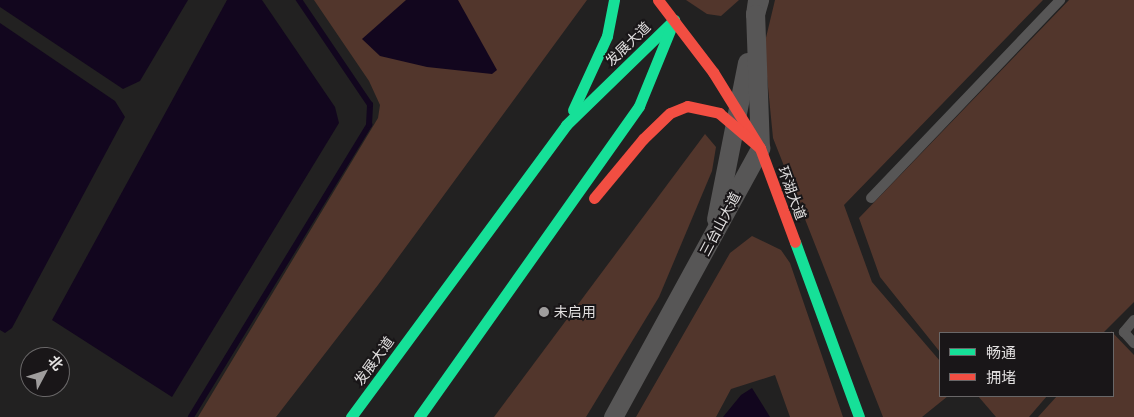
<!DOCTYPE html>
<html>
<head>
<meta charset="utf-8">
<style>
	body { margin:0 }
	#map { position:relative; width:1134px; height:417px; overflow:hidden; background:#222121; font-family:Helvetica,"Noto Sans SC",sans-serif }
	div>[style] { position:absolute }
	.green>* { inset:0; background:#52362c }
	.water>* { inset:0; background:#12061e }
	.stream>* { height:5.5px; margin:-2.75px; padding:0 2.75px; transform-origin:2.75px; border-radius:2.75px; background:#12061e }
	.lane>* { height:10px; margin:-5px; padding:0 5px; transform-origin:5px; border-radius:5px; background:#575656 }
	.street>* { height:19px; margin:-9.5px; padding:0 9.5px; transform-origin:9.5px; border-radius:9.5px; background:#575656 }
	.fast>* { height:11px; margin:-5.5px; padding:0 5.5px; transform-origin:5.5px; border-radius:5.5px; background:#16e098 }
	.jam>* { height:11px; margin:-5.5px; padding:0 5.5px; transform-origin:5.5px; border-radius:5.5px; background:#f24e42 }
	.dots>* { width:14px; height:14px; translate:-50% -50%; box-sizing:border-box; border:2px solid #191618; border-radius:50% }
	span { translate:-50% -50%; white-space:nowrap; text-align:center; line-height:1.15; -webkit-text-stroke:4px #191618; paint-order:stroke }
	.street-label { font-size:14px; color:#e2e0e0 }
	.poi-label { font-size:14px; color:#e2e0e0 }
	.left { translate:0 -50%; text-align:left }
	.legend { position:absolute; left:939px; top:332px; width:175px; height:65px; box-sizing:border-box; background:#191618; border:1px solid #696768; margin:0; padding:6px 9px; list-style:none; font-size:15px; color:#e2e0e0 }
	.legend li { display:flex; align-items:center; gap:10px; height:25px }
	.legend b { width:25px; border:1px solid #696768 }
	.north { position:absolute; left:20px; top:347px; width:50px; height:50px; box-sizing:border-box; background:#191618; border:1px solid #696768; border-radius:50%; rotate:50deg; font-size:14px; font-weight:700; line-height:20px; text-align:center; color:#e2e0e0 }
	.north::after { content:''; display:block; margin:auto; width:18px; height:22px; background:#9f9d9d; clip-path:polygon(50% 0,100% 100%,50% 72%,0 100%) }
</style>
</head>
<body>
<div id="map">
	<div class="green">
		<div style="clip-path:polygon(314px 0,587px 0,378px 285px,276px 417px,198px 417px,378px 118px,380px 105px,369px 81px)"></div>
		<div style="clip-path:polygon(686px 0,739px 0,721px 16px,707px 14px)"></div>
		<div style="clip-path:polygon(775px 0,1043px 0,844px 205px,872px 282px,940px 361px,940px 396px,948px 396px,922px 417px,883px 417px,773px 138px,764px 46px)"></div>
		<div style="clip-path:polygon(1069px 0,1134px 0,1134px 302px,1103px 333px,940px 333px,940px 352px,880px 277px,859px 218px)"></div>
		<div style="clip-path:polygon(705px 134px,716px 147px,712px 171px,659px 297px,586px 417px,494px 417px)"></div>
		<div style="clip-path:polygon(752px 236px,781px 250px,790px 263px,843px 417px,790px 417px,775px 375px,731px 389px,716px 417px,636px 417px,730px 253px)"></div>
		<div style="clip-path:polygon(1111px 331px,1134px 355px,1134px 417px,1038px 417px,1057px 396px,1113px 396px)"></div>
		<div style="clip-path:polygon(978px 396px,1047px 396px,1029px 417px,996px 417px)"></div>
	</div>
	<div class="water">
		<div style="clip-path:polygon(0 0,188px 0,140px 81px,123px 89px,0 7px)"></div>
		<div style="clip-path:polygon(227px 0,262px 0,335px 107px,339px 123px,172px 397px,52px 320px)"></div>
		<div style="clip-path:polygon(406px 0,458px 0,497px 70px,492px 74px,427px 67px,380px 56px,362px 39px)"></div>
		<div style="clip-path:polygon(0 23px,115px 101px,125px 117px,12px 328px,5px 333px,0 330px)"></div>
		<div style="clip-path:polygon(752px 388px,770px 417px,723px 417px,741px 395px)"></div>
	</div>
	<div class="stream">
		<div style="left:191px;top:417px;width:342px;rotate:-58.6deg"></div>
		<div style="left:369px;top:125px;width:20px;rotate:-87deg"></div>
		<div style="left:370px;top:105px;width:127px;rotate:-124.1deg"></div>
	</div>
	<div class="lane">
		<div style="left:871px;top:198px;width:274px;rotate:-46.3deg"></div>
		<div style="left:1134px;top:320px;width:16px;rotate:130deg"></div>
		<div style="left:1124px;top:332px;width:15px;rotate:48deg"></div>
	</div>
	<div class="street">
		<div style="left:757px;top:0;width:14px;rotate:98deg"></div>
		<div style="left:755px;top:14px;width:15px;rotate:-74deg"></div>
		<div style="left:716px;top:219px;width:160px;rotate:-78.8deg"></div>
		<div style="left:613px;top:417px;width:307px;rotate:-61.3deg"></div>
		<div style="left:760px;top:148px;width:134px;rotate:-92.1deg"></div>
	</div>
	<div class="fast">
		<div style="left:573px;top:110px;width:81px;rotate:-65.3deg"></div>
		<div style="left:607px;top:36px;width:37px;rotate:-79deg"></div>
		<div style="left:795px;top:242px;width:186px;rotate:69.9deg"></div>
		<div style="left:351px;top:417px;width:363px;rotate:-53.6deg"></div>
		<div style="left:566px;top:125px;width:151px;rotate:-44.2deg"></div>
		<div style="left:419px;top:417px;width:381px;rotate:-54.7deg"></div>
		<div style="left:639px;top:106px;width:82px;rotate:-67.8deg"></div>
	</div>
	<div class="jam">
		<div style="left:658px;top:0;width:91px;rotate:52.6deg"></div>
		<div style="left:713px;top:72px;width:89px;rotate:58.3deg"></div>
		<div style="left:760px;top:148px;width:100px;rotate:69.6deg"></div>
		<div style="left:594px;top:198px;width:77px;rotate:-50.3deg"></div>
		<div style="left:643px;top:139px;width:37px;rotate:-44deg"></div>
		<div style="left:670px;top:113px;width:18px;rotate:-22deg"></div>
		<div style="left:687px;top:106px;width:33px;rotate:12deg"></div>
		<div style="left:719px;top:113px;width:54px;rotate:40.5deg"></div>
	</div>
	<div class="dots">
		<div style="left:544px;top:312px;background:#9f9d9d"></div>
	</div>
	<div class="street-label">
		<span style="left:628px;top:44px;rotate:-44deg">发展大道</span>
		<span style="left:792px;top:193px;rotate:70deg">环湖大道</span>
		<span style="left:720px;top:224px;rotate:-62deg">三台山大道</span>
		<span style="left:374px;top:361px;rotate:-54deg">发展大道</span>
	</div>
	<div class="poi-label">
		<span class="left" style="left:554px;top:312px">未启用</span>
	</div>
	<ul class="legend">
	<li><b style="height:6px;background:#16e098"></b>畅通</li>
	<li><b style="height:6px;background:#f24e42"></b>拥堵</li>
	</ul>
	<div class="north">北</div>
</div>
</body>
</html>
